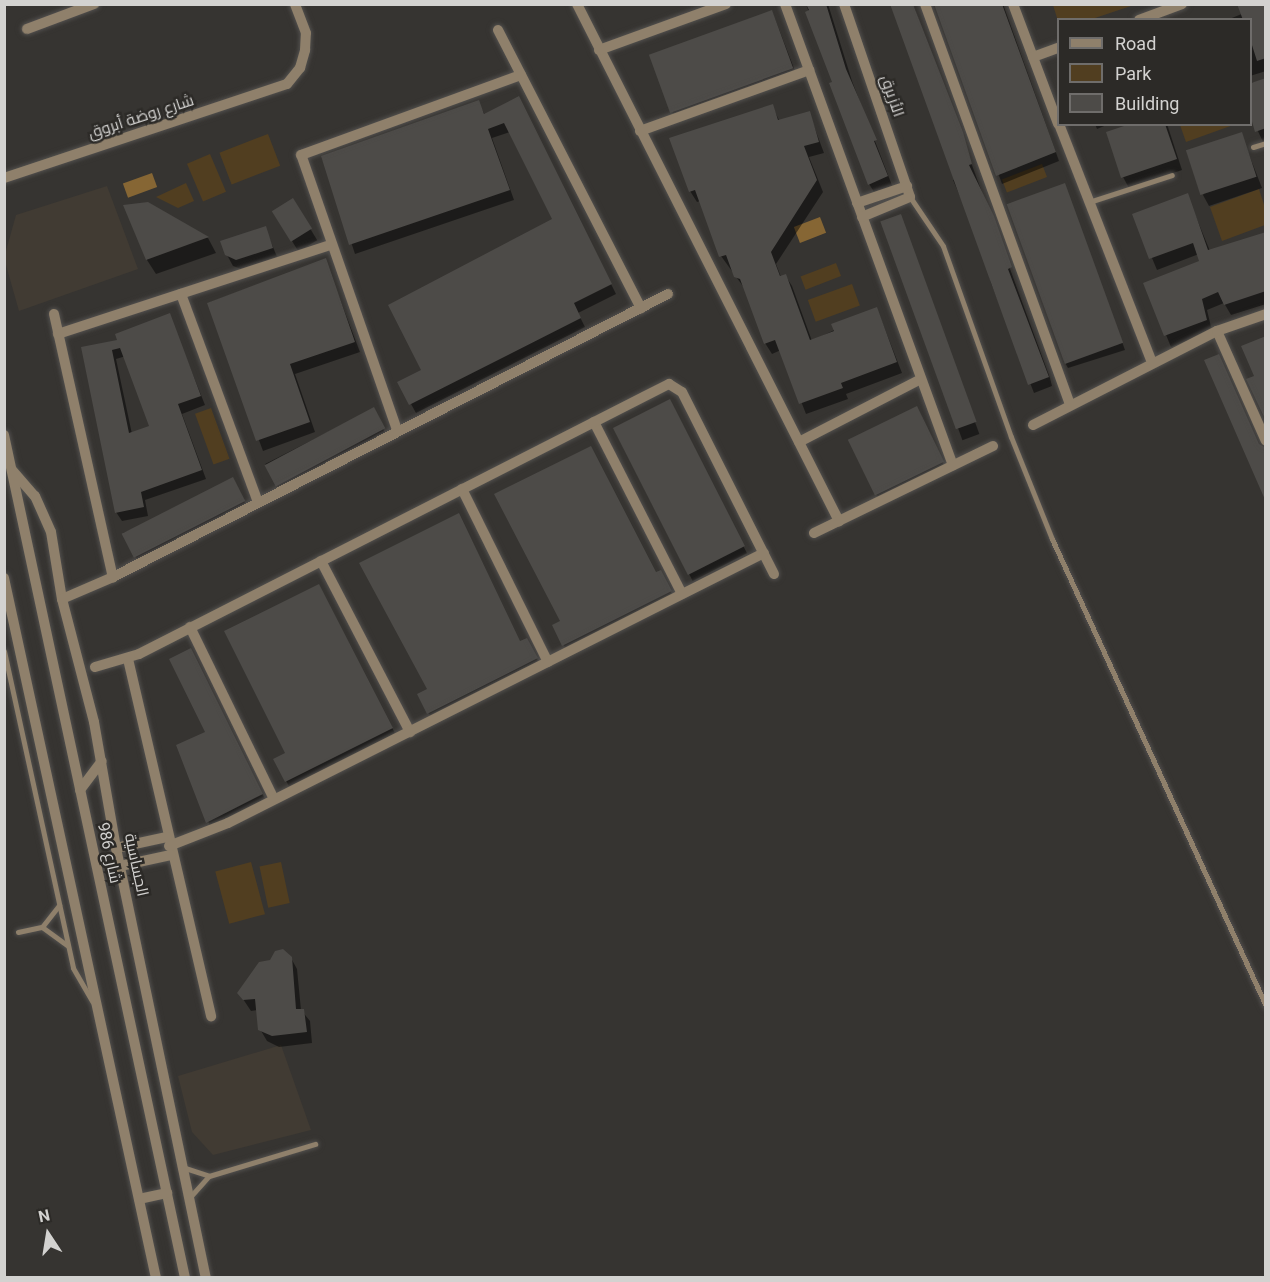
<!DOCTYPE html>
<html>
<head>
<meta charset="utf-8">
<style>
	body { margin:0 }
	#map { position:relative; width:1270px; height:1282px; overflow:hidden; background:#363431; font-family:Roboto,Cairo,sans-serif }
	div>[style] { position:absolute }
	.built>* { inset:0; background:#413b33 }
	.green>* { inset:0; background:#513e20; transform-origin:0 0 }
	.water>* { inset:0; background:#866634; transform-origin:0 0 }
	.shadow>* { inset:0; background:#0007; transform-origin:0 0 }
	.building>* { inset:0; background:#4d4b48; transform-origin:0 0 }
	.roads { filter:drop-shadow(0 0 2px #52504e) drop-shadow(0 0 2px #52504e) }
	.lane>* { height:5px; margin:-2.5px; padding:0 2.5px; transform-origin:2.5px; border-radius:2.5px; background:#8f806b }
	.street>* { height:10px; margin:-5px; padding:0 5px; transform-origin:5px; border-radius:5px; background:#8f806b }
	span { translate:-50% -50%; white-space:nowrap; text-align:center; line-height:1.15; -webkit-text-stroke:5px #2c2a27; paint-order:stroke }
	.street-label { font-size:16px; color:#d3d2d0 }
	.frame { position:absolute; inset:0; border:6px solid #d3d2d0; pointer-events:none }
	.legend { position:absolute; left:1057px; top:18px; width:195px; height:108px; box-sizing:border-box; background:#2c2a27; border:2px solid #6f6d6b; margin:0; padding:8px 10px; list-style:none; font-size:18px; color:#d3d2d0 }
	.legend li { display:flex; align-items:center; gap:12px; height:30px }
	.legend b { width:30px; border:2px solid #6f6d6b }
	.north { position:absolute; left:18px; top:1204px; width:60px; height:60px; -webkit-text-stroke:4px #2c2a27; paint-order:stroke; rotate:348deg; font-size:16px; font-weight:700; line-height:24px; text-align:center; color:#d3d2d0 }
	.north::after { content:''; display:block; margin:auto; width:21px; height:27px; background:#d3d2d0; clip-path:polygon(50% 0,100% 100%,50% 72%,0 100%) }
</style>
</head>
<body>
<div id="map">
	<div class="built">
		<div style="clip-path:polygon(107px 186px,138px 269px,19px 311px,4px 258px,16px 215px)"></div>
		<div style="clip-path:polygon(281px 1045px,311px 1130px,213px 1155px,192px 1132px,178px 1076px)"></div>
	</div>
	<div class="green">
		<div style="clip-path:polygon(1053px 5px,1131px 4px,1131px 6px,1092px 19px,1058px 21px)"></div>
		<div style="clip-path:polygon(1236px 124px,1186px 142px,1180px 125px,1180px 124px)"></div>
		<div style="left:268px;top:134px;width:34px;height:52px;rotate:69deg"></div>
		<div style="left:210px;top:154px;width:41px;height:25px;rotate:67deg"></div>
		<div style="left:1042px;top:164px;width:14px;height:43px;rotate:69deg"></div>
		<div style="clip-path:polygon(186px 183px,194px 201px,178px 208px,156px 197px)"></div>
		<div style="clip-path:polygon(1259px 189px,1265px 208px,1265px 225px,1222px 241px,1210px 207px)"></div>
		<div style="left:836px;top:263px;width:14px;height:38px;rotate:69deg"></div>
		<div style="left:852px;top:284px;width:23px;height:47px;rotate:70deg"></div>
		<div style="left:211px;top:408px;width:54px;height:17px;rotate:70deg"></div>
		<div style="left:251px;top:862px;width:54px;height:37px;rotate:75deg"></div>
		<div style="left:281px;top:862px;width:42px;height:22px;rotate:78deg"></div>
	</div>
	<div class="water">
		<div style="left:152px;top:173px;width:15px;height:31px;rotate:70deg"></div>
		<div style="left:820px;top:217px;width:17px;height:28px;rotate:69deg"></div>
	</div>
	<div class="shadow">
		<div style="clip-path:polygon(806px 4px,828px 4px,852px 81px,893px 188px,876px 195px,869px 184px)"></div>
		<div style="clip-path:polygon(894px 4px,913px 4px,1050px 378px,1052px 386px,1034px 393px,991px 283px,981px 245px,953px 180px,956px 179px)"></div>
		<div style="clip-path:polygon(936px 4px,1003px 4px,1059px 161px,1002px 184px)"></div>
		<div style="clip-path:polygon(1266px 4px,1266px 71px,1250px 76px,1250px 20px,1227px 20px)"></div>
		<div style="left:772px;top:11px;width:68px;height:129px;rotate:69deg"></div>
		<div style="clip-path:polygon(1266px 80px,1266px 141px,1263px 142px,1250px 114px,1250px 83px)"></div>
		<div style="clip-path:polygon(478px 102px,485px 115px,523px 107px,616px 294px,578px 313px,585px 327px,416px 413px,411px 404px,423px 370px,554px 220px,510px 132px,492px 138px,514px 200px,355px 254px,323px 157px)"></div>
		<div style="clip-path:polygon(772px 106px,780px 122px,809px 113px,824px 153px,809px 157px,823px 192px,776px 264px,781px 277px,785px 275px,792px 286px,812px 341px,877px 309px,902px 373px,846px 394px,848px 399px,806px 414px,781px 350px,772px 354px,765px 343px,745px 289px,721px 256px,700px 201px,697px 202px,690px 191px)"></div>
		<div style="clip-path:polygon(1095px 124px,1109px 124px,1097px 129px)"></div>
		<div style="clip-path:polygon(1135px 124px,1167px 124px,1182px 170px,1129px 188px,1123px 177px)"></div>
		<div style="clip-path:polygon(1241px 134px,1262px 188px,1209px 206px,1203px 195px)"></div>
		<div style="clip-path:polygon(1065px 185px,1125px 350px,1068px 368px,1064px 361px)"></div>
		<div style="clip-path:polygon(1187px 195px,1210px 251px,1266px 234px,1266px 304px,1231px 315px,1224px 303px,1207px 310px,1212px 331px,1171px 347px,1145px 284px,1201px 262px,1199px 254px,1157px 270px,1134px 215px)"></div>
		<div style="left:293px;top:200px;width:47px;height:22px;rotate:59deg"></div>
		<div style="clip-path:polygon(148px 203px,208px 238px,216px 253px,156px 274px,147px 260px)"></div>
		<div style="left:900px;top:216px;width:232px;height:18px;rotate:70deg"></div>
		<div style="clip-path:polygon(265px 228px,278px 259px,244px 270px,233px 266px,227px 255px)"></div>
		<div style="clip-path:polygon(325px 260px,360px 352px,295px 374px,315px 432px,263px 451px,208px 303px)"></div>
		<div style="clip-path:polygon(evenodd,169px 315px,205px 405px,182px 414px,206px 479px,145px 500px,148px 516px,122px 521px,116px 512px,83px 348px,119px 341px,169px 315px,126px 356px,151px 427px,132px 434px,116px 359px,126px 356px)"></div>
		<div style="left:673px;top:408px;width:163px;height:61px;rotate:63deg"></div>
		<div style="left:373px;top:409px;width:30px;height:121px;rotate:63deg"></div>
		<div style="clip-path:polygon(920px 415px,946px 469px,880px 501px,876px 494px)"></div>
		<div style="clip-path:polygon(236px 486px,248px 508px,139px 563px,123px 533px)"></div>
		<div style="clip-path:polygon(656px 574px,666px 582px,676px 602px,569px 655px,554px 626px)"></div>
		<div style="clip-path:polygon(324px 596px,398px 739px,292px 792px,275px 760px,287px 754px)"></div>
		<div style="clip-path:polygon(521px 643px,533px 650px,542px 669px,434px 723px,419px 695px)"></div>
		<div style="clip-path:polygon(195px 658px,267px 803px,212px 831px,178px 745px,207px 732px)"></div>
		<div style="clip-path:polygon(291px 958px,297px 969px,301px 1010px,310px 1021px,312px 1043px,279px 1047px,267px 1041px,260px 1029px,258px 1010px,251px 1011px,239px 993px)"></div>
	</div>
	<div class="building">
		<div style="clip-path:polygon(806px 4px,826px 4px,846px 69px,877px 140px,874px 141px,888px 176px,868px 185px,829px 83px,832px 82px,805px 12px,809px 10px)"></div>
		<div style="clip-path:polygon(890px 4px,913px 4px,963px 132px,972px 164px,969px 165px,994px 216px,1012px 267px,1008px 269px,1049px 377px,1028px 385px)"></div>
		<div style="clip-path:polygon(934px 4px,1002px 4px,1056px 152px,996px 176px)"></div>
		<div style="clip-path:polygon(1237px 4px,1266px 4px,1266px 58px,1257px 61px,1251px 42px,1251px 20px,1243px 20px)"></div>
		<div style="left:772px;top:10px;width:62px;height:131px;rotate:70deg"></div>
		<div style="clip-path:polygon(1266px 78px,1266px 128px,1255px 132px,1251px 118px,1251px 83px)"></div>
		<div style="clip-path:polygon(519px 96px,612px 284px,574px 303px,581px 318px,409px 405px,397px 382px,421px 370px,388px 305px,552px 219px,504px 123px,488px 129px,510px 190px,349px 245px,321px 156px,479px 100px,484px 114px)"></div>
		<div style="clip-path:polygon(773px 104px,778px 120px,810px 111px,819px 142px,804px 146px,817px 180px,771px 252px,780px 276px,786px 274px,810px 340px,834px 331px,831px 324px,877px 307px,897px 362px,841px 383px,843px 388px,799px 404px,775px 340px,764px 344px,740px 279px,734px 277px,726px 255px,719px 257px,695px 190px,689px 192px,669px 138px)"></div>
		<div style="clip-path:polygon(1130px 124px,1165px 124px,1177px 159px,1121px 178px,1106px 132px)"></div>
		<div style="left:1242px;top:132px;width:47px;height:59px;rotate:72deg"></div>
		<div style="left:1065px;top:183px;width:170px;height:62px;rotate:70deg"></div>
		<div style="clip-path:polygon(1188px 193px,1208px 250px,1266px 232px,1266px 291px,1224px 305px,1218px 292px,1202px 299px,1207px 320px,1164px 336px,1143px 283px,1199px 261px,1193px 243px,1149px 259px,1132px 214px)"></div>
		<div style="left:293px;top:198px;width:36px;height:25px;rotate:58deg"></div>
		<div style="clip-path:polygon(148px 202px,209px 237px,146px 260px,123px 205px)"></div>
		<div style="left:901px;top:214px;width:221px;height:22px;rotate:70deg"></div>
		<div style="clip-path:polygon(266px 226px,273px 248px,236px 260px,225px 255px,220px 241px)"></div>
		<div style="clip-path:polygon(326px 258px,355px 342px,290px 364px,310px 422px,256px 441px,207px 303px)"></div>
		<div style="clip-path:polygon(evenodd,170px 313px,201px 396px,178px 404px,202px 470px,141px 492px,144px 507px,115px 513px,81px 347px,117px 340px,115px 334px,170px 313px,120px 348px,149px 426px,129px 433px,112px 350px,120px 348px)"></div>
		<div style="clip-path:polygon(1266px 336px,1266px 421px,1246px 379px,1254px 376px,1241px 346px)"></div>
		<div style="clip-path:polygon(1219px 354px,1259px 444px,1266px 448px,1266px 502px,1204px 360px)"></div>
		<div style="left:670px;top:399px;width:165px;height:64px;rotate:63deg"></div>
		<div style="left:917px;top:406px;width:62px;height:77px;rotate:64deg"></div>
		<div style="left:374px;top:407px;width:24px;height:124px;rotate:62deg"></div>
		<div style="clip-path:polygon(591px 446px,656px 572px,661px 570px,672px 591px,562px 646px,552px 625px,560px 621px,494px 494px)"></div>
		<div style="left:233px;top:477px;width:27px;height:125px;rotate:63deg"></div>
		<div style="clip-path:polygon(459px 513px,520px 641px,527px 638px,538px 658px,427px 714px,417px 694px,427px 689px,359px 563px)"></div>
		<div style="clip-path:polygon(319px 584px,393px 728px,285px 782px,273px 759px,285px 753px,224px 631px)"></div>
		<div style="clip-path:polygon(191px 648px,263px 794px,206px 823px,176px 745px,205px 732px,169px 659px)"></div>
		<div style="clip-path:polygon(283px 949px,292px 957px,296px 1009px,304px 1009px,307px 1032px,272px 1036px,258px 1030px,255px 999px,243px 1000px,237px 993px,259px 962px,270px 960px,275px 951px)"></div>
	</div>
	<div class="roads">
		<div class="lane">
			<div style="left:1253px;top:147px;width:14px;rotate:-17deg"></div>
			<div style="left:910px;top:197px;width:59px;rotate:56deg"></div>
			<div style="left:943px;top:246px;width:203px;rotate:70.4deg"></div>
			<div style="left:1011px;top:437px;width:110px;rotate:68.1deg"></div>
			<div style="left:1052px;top:539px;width:514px;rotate:65.38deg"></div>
			<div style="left:1089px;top:202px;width:87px;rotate:-18deg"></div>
			<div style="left:4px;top:651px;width:324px;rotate:77.7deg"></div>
			<div style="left:73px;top:968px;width:39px;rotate:60deg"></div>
			<div style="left:42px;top:927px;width:31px;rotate:36deg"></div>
			<div style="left:18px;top:932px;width:25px;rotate:-12deg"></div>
			<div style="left:42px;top:927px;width:28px;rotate:-52deg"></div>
			<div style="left:182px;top:1167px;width:28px;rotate:18deg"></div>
			<div style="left:190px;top:1197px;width:28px;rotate:-48deg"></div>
			<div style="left:209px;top:1176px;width:111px;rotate:-16.8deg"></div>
		</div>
		<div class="street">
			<div style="left:577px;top:4px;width:580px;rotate:63.13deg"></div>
			<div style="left:785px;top:4px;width:491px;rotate:70deg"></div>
			<div style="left:844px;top:4px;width:204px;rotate:71.1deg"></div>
			<div style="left:910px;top:197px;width:52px;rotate:157.4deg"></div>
			<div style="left:925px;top:4px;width:426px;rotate:70.1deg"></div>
			<div style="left:1013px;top:4px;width:128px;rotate:69.4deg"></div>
			<div style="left:1139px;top:20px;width:46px;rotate:-20.4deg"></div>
			<div style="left:27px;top:29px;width:72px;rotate:-20.5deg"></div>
			<div style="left:498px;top:30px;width:313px;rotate:62.8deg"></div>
			<div style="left:599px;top:50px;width:135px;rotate:-19.9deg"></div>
			<div style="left:1033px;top:57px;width:27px;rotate:-20deg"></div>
			<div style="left:1059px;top:124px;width:256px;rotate:68.7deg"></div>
			<div style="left:640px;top:131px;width:180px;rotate:-19.8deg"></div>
			<div style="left:4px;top:178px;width:298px;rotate:-18.4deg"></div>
			<div style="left:287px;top:84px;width:21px;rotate:-51deg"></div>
			<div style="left:300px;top:68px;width:19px;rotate:-74deg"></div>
			<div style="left:305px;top:50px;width:17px;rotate:-87deg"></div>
			<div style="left:306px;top:33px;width:31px;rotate:-111deg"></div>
			<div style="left:857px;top:203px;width:53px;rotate:-18.8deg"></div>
			<div style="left:181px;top:294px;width:222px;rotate:69.7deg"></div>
			<div style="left:54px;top:314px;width:270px;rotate:77.4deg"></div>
			<div style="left:1217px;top:331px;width:120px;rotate:66deg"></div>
			<div style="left:58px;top:334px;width:287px;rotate:-18.1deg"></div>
			<div style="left:594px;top:422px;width:193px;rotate:62.9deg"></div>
			<div style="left:1033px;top:425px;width:207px;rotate:-27.1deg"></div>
			<div style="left:1217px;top:331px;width:52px;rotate:-19.1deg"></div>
			<div style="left:397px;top:430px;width:291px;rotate:-109.2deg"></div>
			<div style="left:301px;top:155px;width:234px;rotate:-20deg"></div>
			<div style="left:4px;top:435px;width:862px;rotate:77.88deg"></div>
			<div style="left:799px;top:442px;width:137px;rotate:-27.3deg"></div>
			<div style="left:12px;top:470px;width:35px;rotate:49deg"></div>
			<div style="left:35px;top:496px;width:39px;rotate:66deg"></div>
			<div style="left:51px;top:532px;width:68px;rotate:80.7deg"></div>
			<div style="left:62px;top:599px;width:127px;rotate:75.4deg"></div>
			<div style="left:94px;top:722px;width:128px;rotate:80.1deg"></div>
			<div style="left:116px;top:848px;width:439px;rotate:78.2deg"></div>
			<div style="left:462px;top:489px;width:193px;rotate:63.6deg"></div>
			<div style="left:814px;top:533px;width:199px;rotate:-25.9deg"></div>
			<div style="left:321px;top:561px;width:193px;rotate:62.5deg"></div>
			<div style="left:4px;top:578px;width:716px;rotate:77.75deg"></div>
			<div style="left:62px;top:599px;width:56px;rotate:-23.3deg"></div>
			<div style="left:113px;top:577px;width:623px;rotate:-27.02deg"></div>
			<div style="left:190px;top:627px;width:191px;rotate:64deg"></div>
			<div style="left:128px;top:659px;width:367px;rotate:76.9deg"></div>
			<div style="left:95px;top:667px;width:46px;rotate:-16.5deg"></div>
			<div style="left:139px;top:654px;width:595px;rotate:-27deg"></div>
			<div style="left:669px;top:384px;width:15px;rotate:32deg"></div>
			<div style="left:682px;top:392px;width:204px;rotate:63.2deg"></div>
			<div style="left:80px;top:790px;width:36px;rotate:-53deg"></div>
			<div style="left:169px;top:846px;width:63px;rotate:-21.3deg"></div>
			<div style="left:228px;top:823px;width:600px;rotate:-26.74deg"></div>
			<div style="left:116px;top:848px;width:52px;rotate:-12.2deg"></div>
			<div style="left:120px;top:866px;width:52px;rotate:-12.2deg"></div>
			<div style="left:139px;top:1199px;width:29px;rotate:-12deg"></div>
		</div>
	</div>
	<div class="street-label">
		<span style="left:892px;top:96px;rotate:71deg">الأزيرق</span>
		<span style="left:141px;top:117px;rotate:-18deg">شارع روضة أبروق</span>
		<span style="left:109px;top:853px;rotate:78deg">شارع 986</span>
		<span style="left:136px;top:865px;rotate:78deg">الجساسية</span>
	</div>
	<div class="frame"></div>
	<ul class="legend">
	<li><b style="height:8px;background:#8f806b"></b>Road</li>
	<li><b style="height:16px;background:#513e20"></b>Park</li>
	<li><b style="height:16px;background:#4d4b48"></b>Building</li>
	</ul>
	<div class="north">N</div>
</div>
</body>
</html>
